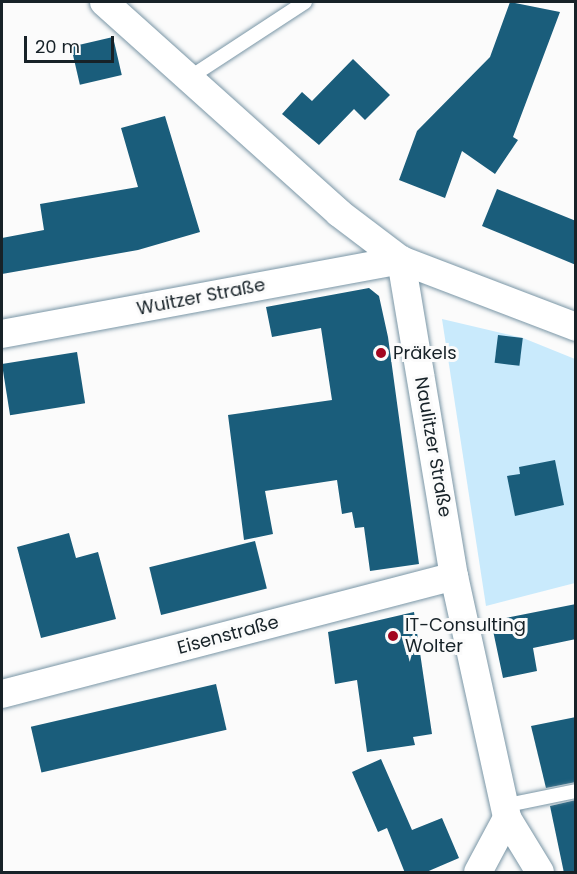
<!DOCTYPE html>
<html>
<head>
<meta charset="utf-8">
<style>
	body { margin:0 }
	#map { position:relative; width:577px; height:874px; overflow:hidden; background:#fbfbfb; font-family:Poppins,sans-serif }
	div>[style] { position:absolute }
	.green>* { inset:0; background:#c9eafc }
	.building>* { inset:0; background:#1a5d7b; transform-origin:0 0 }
	.roads { filter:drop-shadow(0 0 2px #7a96a6) drop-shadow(0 0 2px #7a96a6) }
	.lane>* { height:14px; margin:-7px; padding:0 7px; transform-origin:7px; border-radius:7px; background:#fff }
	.street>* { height:28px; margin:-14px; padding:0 14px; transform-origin:14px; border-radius:14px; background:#fff }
	.dots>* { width:16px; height:16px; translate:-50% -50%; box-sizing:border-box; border:3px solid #fbfbfb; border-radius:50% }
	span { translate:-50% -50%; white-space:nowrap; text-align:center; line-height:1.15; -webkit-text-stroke:6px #fbfbfb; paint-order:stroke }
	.street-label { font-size:18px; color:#172228 }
	.poi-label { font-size:18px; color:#172228 }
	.left { translate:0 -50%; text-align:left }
	.frame { position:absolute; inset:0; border:3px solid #172228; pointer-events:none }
	.scale { position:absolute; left:24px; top:36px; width:90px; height:27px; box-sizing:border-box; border:3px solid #172228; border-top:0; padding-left:8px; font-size:18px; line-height:21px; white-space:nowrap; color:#172228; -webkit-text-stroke:4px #fbfbfb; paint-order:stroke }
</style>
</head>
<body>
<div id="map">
	<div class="green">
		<div style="clip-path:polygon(442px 319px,523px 338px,575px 359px,575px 583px,486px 606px)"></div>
	</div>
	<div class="building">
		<div style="clip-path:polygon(510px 2px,560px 12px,513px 137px,518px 140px,495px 174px,462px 151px,445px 198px,399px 180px,417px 131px,490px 57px)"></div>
		<div style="left:113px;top:37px;width:39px;height:43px;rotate:77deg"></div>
		<div style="clip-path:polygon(353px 59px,390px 95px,365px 120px,354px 109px,319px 145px,282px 114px,302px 92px,312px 101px)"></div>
		<div style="clip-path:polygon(165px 116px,200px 232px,138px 250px,2px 274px,2px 238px,44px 230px,40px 204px,138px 187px,121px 128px)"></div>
		<div style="clip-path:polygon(497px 189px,576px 221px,576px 265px,482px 226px)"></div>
		<div style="clip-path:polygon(369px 288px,379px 296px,388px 337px,419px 564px,370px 571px,364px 527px,355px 528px,352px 512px,342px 514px,337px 480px,265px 491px,273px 534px,244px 540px,228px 415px,332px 400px,321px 328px,272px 337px,266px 307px)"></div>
		<div style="left:498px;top:335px;width:25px;height:28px;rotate:7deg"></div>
		<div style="left:77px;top:352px;width:52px;height:76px;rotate:81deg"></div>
		<div style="clip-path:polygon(555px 460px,564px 505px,515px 516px,507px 476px,520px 474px,519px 467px)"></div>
		<div style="clip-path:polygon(69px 533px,76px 558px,98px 552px,116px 619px,41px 638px,17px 547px)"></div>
		<div style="left:255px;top:541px;width:49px;height:109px;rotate:76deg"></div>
		<div style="clip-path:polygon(576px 604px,576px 639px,533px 648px,537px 671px,503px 678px,491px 621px)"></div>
		<div style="clip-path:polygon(414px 612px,432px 734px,413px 737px,415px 745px,367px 752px,357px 680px,335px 684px,328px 632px)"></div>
		<div style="left:216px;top:684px;width:47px;height:190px;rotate:77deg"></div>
		<div style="clip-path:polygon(576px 717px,576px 782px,546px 788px,531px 726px)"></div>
		<div style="clip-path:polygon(381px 759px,412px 830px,442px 818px,459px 858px,424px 873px,405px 873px,387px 828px,378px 832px,352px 772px)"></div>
		<div style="clip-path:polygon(576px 800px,576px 873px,564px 873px,550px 806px)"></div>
	</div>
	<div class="roads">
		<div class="lane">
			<div style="left:192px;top:76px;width:135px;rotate:-33.2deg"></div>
			<div style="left:503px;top:806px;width:75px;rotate:-11.6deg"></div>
		</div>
		<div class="street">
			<div style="left:104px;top:2px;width:316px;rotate:41.9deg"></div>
			<div style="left:339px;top:213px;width:78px;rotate:37.2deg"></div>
			<div style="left:401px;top:260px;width:187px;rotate:20.9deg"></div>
			<div style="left:401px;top:260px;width:320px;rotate:80.5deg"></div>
			<div style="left:454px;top:576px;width:248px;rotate:77.6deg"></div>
			<div style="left:507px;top:818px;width:61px;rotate:118.2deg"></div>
			<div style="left:2px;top:334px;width:406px;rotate:-10.5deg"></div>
			<div style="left:2px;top:694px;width:467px;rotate:-14.6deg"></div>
			<div style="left:507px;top:818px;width:63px;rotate:58.6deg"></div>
		</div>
	</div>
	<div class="dots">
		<div style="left:381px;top:353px;background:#a30720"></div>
		<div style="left:393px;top:636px;background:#a30720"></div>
	</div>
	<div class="street-label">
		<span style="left:201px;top:297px;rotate:-11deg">Wuitzer Straße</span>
		<span style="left:433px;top:447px;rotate:80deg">Naulitzer Straße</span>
		<span style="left:228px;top:635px;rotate:-15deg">Eisenstraße</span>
	</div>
	<div class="poi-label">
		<span class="left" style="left:393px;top:353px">Präkels</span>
		<span class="left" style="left:405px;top:636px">IT-Consulting<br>Wolter</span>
	</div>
	<div class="frame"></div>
	<div class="scale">20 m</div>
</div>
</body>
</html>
